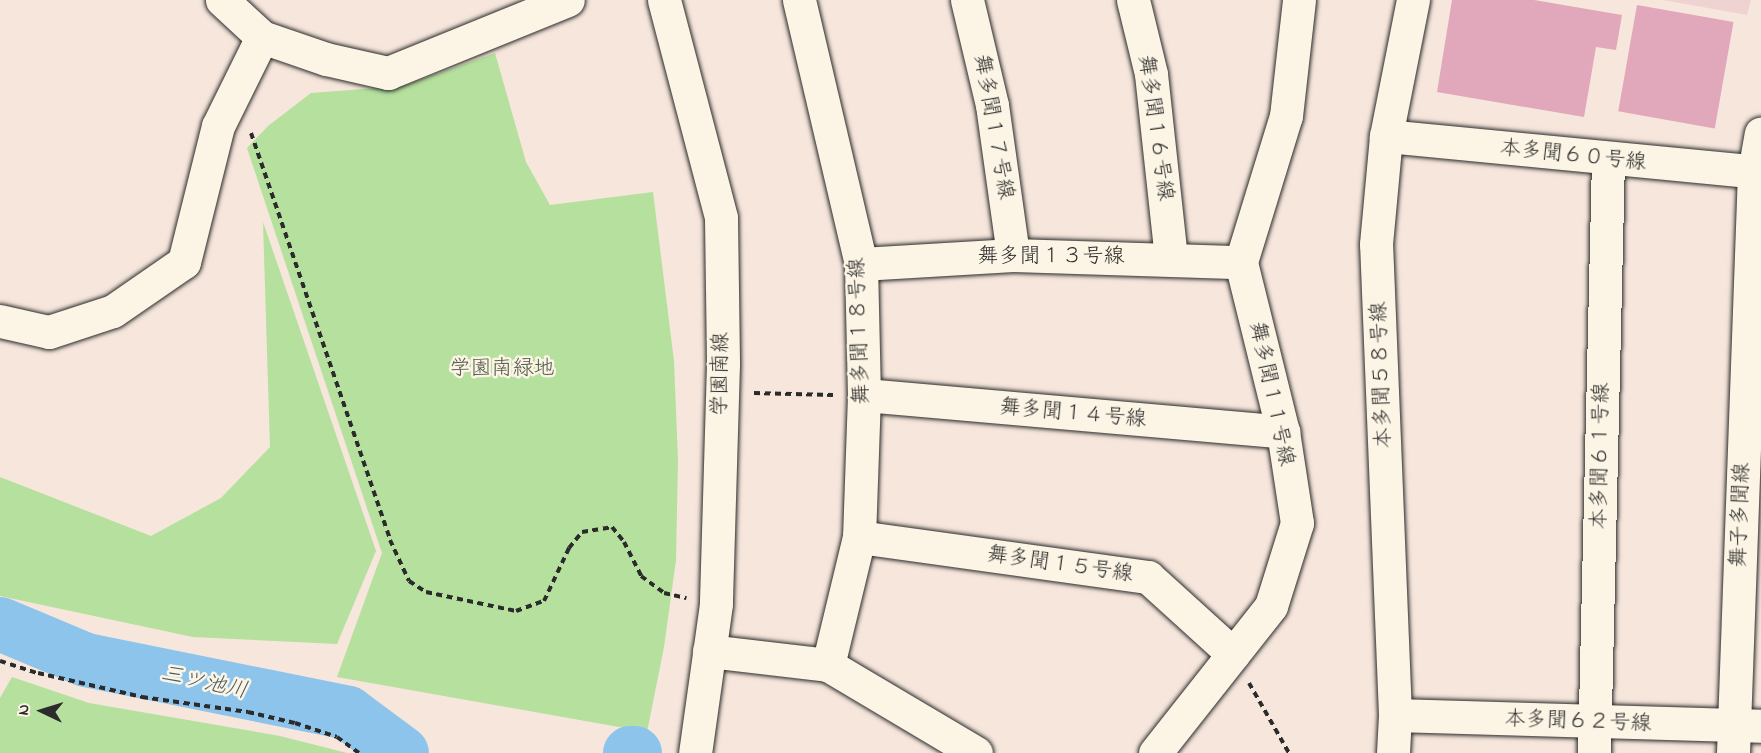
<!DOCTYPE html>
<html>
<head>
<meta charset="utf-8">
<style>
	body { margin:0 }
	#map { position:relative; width:1761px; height:753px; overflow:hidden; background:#f6e6dc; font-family:"Indie Flower","Klee One",sans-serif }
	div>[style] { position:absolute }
	.built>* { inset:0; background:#efd3d2 }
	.green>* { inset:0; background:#b5e09d }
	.river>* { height:54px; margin:-27px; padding:0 27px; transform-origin:27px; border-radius:27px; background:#8dc4eb }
	.building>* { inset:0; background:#e0a8ba; transform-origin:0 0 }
	.path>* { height:4px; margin-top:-2px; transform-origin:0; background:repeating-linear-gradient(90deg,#2b2b2b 0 6px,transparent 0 10.5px) }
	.roads { filter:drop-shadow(0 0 2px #2b2b2b) drop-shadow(0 0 2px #2b2b2b) }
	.minor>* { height:33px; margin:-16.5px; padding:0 16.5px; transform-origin:16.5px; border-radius:16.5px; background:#fcf5e5 }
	span { translate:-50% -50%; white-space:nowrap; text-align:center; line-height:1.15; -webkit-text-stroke:5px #fcf5e5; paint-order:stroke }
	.street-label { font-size:21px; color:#2b2b2b }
	.park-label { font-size:21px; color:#4e5848 }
	.water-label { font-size:22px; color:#485965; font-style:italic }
	.north { position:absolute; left:12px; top:681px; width:60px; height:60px; -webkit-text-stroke:4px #fcf5e5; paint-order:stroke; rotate:274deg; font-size:16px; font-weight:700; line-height:24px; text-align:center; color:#2b2b2b }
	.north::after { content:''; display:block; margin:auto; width:21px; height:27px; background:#2b2b2b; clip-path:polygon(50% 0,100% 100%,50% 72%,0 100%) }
</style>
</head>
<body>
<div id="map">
	<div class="built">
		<div style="clip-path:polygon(1663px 0,1751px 0,1747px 15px)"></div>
	</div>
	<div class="green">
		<div style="clip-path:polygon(495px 53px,526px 162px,550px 205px,653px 192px,674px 361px,678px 460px,676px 560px,664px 647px,647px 732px,337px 677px,382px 553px,247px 148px,268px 126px,311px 93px,403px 86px)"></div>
		<div style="clip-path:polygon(263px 222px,376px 551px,337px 644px,193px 637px,0 596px,0 477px,151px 536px,221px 498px,270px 447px)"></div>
		<div style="clip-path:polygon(12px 677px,89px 703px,280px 736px,347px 753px,0 753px,0 698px)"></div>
	</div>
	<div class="river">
		<div style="left:0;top:624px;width:93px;rotate:22.7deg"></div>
		<div style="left:86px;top:660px;width:267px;rotate:11.4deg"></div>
		<div style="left:348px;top:713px;width:67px;rotate:36.5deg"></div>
		<div style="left:630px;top:753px;width:5px"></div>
	</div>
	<div class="building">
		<div style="clip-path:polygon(1452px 0,1534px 0,1622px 15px,1616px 50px,1596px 47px,1584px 117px,1437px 92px)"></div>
		<div style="left:1637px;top:5px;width:98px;height:108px;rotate:10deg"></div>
	</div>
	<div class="path">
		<div style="left:251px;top:133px;width:430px;rotate:71.1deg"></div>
		<div style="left:390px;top:540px;width:45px;rotate:65.1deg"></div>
		<div style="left:409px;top:581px;width:20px;rotate:33deg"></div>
		<div style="left:426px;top:592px;width:92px;rotate:11.9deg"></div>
		<div style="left:516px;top:611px;width:30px;rotate:-20deg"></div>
		<div style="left:544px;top:601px;width:59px;rotate:-64.7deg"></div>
		<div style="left:569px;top:548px;width:21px;rotate:-51deg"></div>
		<div style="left:582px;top:532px;width:30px;rotate:-9deg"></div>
		<div style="left:612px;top:527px;width:19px;rotate:51deg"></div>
		<div style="left:624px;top:542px;width:38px;rotate:63deg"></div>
		<div style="left:641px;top:576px;width:29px;rotate:36deg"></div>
		<div style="left:664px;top:593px;width:23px;rotate:13deg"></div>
		<div style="left:754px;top:393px;width:79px;rotate:1.5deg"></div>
		<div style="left:0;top:661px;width:40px;rotate:18deg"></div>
		<div style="left:38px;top:673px;width:107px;rotate:13deg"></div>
		<div style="left:142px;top:697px;width:107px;rotate:8.1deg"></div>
		<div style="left:248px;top:712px;width:48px;rotate:13.2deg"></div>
		<div style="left:295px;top:723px;width:44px;rotate:18.4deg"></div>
		<div style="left:337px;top:737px;width:27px;rotate:36deg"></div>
		<div style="left:1249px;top:683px;width:81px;rotate:60.3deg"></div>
	</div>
	<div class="roads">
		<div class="minor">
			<div style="left:222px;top:0;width:54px;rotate:42.8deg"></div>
			<div style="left:262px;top:37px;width:68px;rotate:19deg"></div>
			<div style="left:326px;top:59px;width:64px;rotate:12.7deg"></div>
			<div style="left:388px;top:73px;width:194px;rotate:-22.1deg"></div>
			<div style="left:664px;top:0;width:225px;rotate:75.3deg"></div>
			<div style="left:721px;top:218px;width:146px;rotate:89.2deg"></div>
			<div style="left:723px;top:364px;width:240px;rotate:91.7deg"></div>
			<div style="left:716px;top:604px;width:150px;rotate:98deg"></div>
			<div style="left:799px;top:0;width:271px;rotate:76.8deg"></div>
			<div style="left:861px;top:264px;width:131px;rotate:88.7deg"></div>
			<div style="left:864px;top:395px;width:142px;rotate:92deg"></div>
			<div style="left:859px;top:537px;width:132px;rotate:103.6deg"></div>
			<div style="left:967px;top:0;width:108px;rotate:76.6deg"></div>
			<div style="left:992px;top:105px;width:151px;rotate:82deg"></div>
			<div style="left:1133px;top:0;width:76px;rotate:76.3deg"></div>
			<div style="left:1151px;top:74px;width:184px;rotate:83.8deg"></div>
			<div style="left:1386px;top:136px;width:377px;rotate:5.5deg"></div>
			<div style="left:861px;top:264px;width:152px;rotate:-3.4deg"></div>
			<div style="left:1013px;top:255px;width:228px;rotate:1.8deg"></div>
			<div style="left:0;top:321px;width:50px;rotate:12.7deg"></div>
			<div style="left:49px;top:332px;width:67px;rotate:-18.2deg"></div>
			<div style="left:113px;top:311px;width:86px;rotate:-34.6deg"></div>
			<div style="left:184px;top:262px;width:140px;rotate:-76deg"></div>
			<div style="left:218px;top:126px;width:99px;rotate:-63.7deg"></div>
			<div style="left:864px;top:395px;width:421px;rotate:5deg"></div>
			<div style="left:859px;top:537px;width:292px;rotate:7.9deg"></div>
			<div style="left:1148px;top:577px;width:115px;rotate:42.2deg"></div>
			<div style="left:709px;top:651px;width:120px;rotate:6.7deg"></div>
			<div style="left:828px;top:665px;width:172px;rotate:30.7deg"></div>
			<div style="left:1395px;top:715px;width:366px;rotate:1.7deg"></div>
			<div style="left:1155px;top:753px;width:187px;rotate:-51.7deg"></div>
			<div style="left:1271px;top:606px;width:87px;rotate:-72.6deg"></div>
			<div style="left:1297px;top:523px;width:92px;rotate:-98.7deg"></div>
			<div style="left:1283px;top:432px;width:175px;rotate:-103.9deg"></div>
			<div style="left:1241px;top:262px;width:153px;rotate:-72.9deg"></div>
			<div style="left:1286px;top:116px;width:117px;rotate:-83.6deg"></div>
			<div style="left:1393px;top:753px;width:38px;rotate:-87deg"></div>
			<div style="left:1395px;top:715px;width:471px;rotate:-92.3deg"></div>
			<div style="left:1376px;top:244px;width:108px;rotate:-84.7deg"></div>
			<div style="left:1386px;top:136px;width:139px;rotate:-78.8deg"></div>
			<div style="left:1594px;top:753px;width:593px;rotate:-88.65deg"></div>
			<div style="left:1733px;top:753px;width:581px;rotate:-87.93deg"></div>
			<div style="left:1754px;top:172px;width:39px;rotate:-80deg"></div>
		</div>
	</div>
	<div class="street-label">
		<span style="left:993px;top:127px;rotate:80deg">舞多聞１７号線</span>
		<span style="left:1155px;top:128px;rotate:82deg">舞多聞１６号線</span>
		<span style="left:1573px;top:156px;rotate:6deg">本多聞６０号線</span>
		<span style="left:1051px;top:257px">舞多聞１３号線</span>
		<span style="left:860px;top:331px;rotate:-92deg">舞多聞１８号線</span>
		<span style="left:721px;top:374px;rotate:-89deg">学園南線</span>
		<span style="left:1382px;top:375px;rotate:-92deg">本多聞５８号線</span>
		<span style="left:1271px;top:394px;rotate:78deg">舞多聞１１号線</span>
		<span style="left:1073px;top:414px;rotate:5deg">舞多聞１４号線</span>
		<span style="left:1601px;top:456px;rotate:-89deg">本多聞６１号線</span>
		<span style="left:1741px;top:515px;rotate:-88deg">舞子多聞線</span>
		<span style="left:1060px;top:565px;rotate:8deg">舞多聞１５号線</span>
		<span style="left:1578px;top:722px;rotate:2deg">本多聞６２号線</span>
	</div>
	<div class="park-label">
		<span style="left:502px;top:369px">学園南緑地</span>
	</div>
	<div class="water-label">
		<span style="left:204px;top:684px;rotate:12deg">三ツ池川</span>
	</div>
	<div class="north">N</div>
</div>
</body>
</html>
